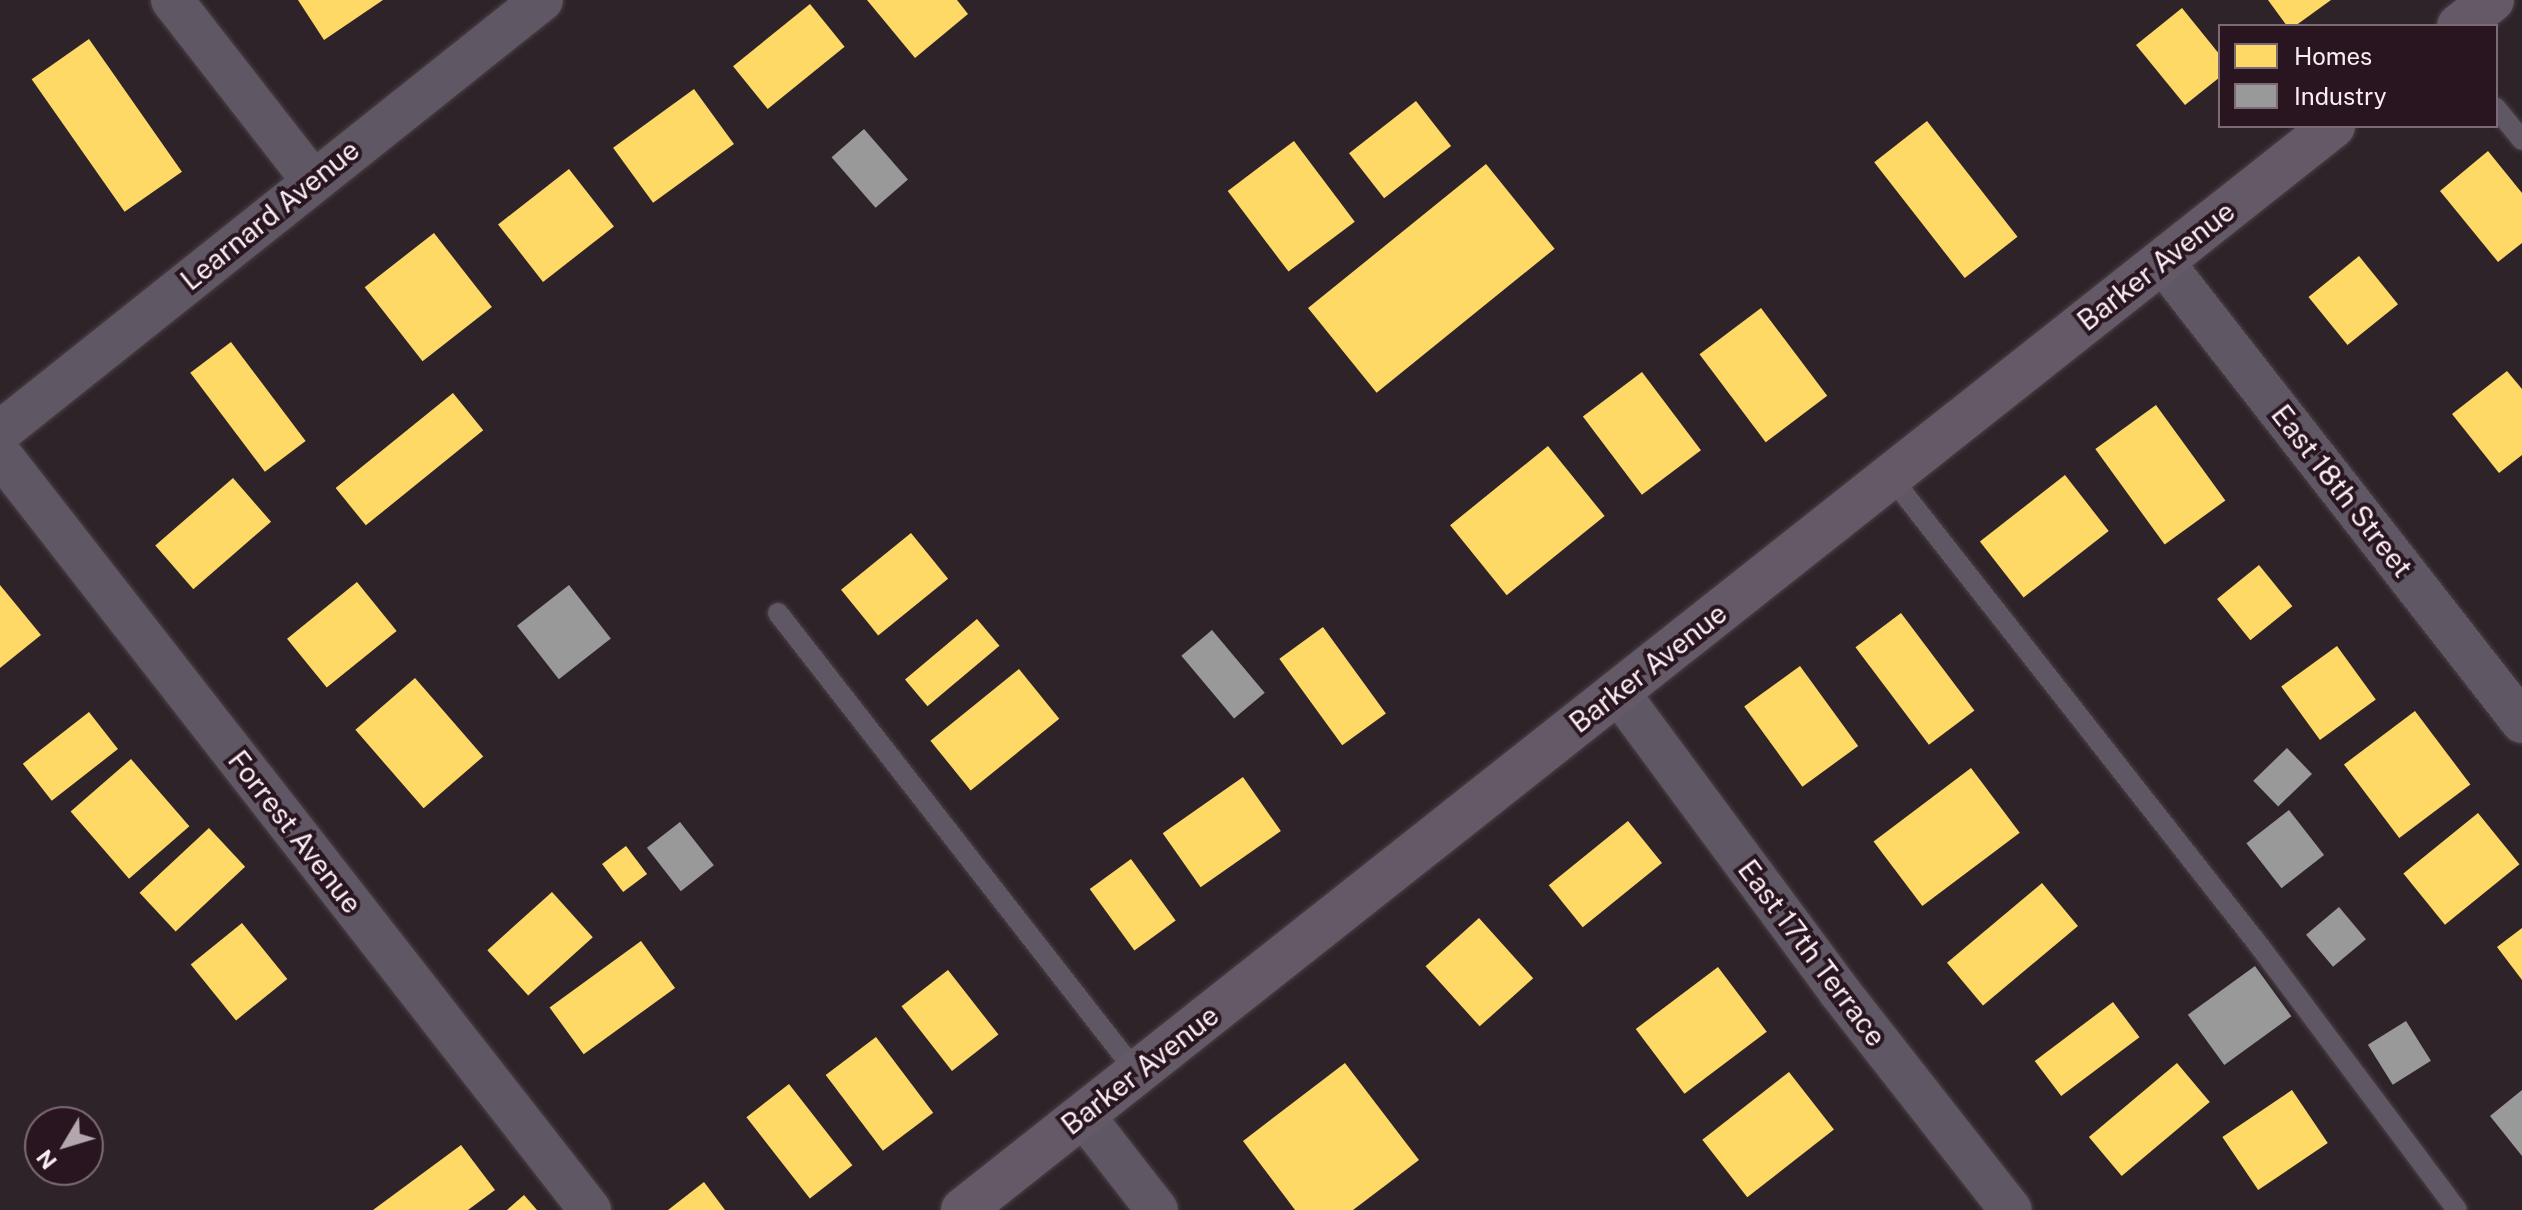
<!DOCTYPE html>
<html>
<head>
<meta charset="utf-8">
<style>
	body { margin:0 }
	#map { position:relative; width:2522px; height:1210px; overflow:hidden; background:#2e2329; font-family:"Public Sans",sans-serif }
	div>[style] { position:absolute }
	.homes>* { inset:0; background:#ffd966; transform-origin:0 0 }
	.industry>* { inset:0; background:#999; transform-origin:0 0 }
	.roads { filter:drop-shadow(0 0 2px #4a4045) drop-shadow(0 0 2px #4a4045) }
	.lane>* { height:20px; margin:-10px; padding:0 10px; transform-origin:10px; border-radius:10px; background:#605764 }
	.street>* { height:42px; margin:-21px; padding:0 21px; transform-origin:21px; border-radius:21px; background:#605764 }
	.secondary>* { height:44px; margin:-22px; padding:0 22px; transform-origin:22px; border-radius:22px; background:#645966 }
	span { translate:-50% -50%; white-space:nowrap; text-align:center; line-height:1.15; -webkit-text-stroke:8px #28151f; paint-order:stroke }
	.street-label { font-size:28px; color:#fbedf4 }
	.legend { position:absolute; left:2218px; top:24px; width:280px; height:104px; box-sizing:border-box; background:#28151f; border:2px solid #7c6b74; margin:0; padding:10px 14px; list-style:none; font-size:24px; color:#fbedf4 }
	.legend li { display:flex; align-items:center; gap:16px; height:40px }
	.legend b { width:40px; border:2px solid #7c6b74 }
	.north { position:absolute; left:24px; top:1106px; width:80px; height:80px; box-sizing:border-box; background:#28151f; border:2px solid #7c6b74; border-radius:50%; rotate:232deg; font-size:22px; font-weight:700; line-height:32px; text-align:center; color:#fbedf4 }
	.north::after { content:''; display:block; margin:auto; width:28px; height:36px; background:#b3a6ad; clip-path:polygon(50% 0,100% 100%,50% 72%,0 100%) }
</style>
</head>
<body>
<div id="map">
	<div class="homes">
		<div style="clip-path:polygon(298px 0,383px 0,324px 40px)"></div>
		<div style="clip-path:polygon(867px 0,957px 0,968px 14px,915px 58px)"></div>
		<div style="clip-path:polygon(2268px 0,2331px 0,2295px 26px,2287px 26px)"></div>
		<div style="left:810px;top:4px;width:55px;height:99px;rotate:51deg"></div>
		<div style="clip-path:polygon(2182px 8px,2220px 55px,2220px 77px,2185px 105px,2136px 45px)"></div>
		<div style="left:89px;top:39px;width:162px;height:70px;rotate:55deg"></div>
		<div style="left:694px;top:89px;width:68px;height:100px;rotate:54deg"></div>
		<div style="left:1416px;top:101px;width:57px;height:85px;rotate:52deg"></div>
		<div style="left:1927px;top:121px;width:147px;height:67px;rotate:52deg"></div>
		<div style="left:1294px;top:141px;width:101px;height:83px;rotate:53deg"></div>
		<div style="clip-path:polygon(2488px 151px,2522px 193px,2522px 243px,2498px 262px,2440px 191px)"></div>
		<div style="left:1486px;top:164px;width:109px;height:229px;rotate:51deg"></div>
		<div style="left:569px;top:169px;width:73px;height:90px;rotate:52deg"></div>
		<div style="left:434px;top:233px;width:94px;height:88px;rotate:52deg"></div>
		<div style="left:2359px;top:256px;width:62px;height:65px;rotate:51deg"></div>
		<div style="left:1761px;top:308px;width:110px;height:77px;rotate:53deg"></div>
		<div style="left:231px;top:342px;width:124px;height:51px;rotate:53deg"></div>
		<div style="clip-path:polygon(2507px 371px,2522px 389px,2522px 455px,2499px 473px,2452px 414px)"></div>
		<div style="left:1642px;top:372px;width:98px;height:74px;rotate:53deg"></div>
		<div style="left:453px;top:393px;width:48px;height:151px;rotate:51deg"></div>
		<div style="left:2156px;top:405px;width:118px;height:75px;rotate:54deg"></div>
		<div style="left:1548px;top:446px;width:90px;height:126px;rotate:51deg"></div>
		<div style="left:2065px;top:475px;width:71px;height:108px;rotate:52deg"></div>
		<div style="left:233px;top:478px;width:58px;height:103px;rotate:49deg"></div>
		<div style="left:911px;top:533px;width:59px;height:90px;rotate:51deg"></div>
		<div style="left:2259px;top:565px;width:53px;height:54px;rotate:51deg"></div>
		<div style="left:357px;top:582px;width:63px;height:90px;rotate:51deg"></div>
		<div style="clip-path:polygon(0 585px,41px 635px,0 668px)"></div>
		<div style="left:1901px;top:613px;width:122px;height:57px;rotate:53deg"></div>
		<div style="left:977px;top:619px;width:35px;height:94px;rotate:50deg"></div>
		<div style="left:1323px;top:627px;width:107px;height:54px;rotate:54deg"></div>
		<div style="left:2337px;top:646px;width:66px;height:69px;rotate:54deg"></div>
		<div style="left:1800px;top:666px;width:99px;height:69px;rotate:54deg"></div>
		<div style="left:1019px;top:669px;width:64px;height:114px;rotate:51deg"></div>
		<div style="left:415px;top:678px;width:104px;height:79px;rotate:49deg"></div>
		<div style="left:2415px;top:711px;width:92px;height:89px;rotate:53deg"></div>
		<div style="left:89px;top:712px;width:47px;height:84px;rotate:52deg"></div>
		<div style="left:131px;top:759px;width:89px;height:80px;rotate:49deg"></div>
		<div style="left:1971px;top:768px;width:81px;height:122px;rotate:53deg"></div>
		<div style="left:1243px;top:777px;width:66px;height:98px;rotate:55deg"></div>
		<div style="left:2478px;top:813px;width:66px;height:96px;rotate:51deg"></div>
		<div style="left:1628px;top:821px;width:54px;height:102px;rotate:51deg"></div>
		<div style="left:209px;top:828px;width:53px;height:95px;rotate:47deg"></div>
		<div style="left:626px;top:846px;width:35px;height:30px;rotate:53deg"></div>
		<div style="left:1131px;top:859px;width:76px;height:51px;rotate:54deg"></div>
		<div style="left:2042px;top:883px;width:56px;height:124px;rotate:50deg"></div>
		<div style="left:552px;top:892px;width:61px;height:87px;rotate:48deg"></div>
		<div style="left:1479px;top:918px;width:81px;height:72px;rotate:48deg"></div>
		<div style="left:242px;top:923px;width:72px;height:66px;rotate:51deg"></div>
		<div style="clip-path:polygon(2522px 928px,2522px 980px,2497px 947px)"></div>
		<div style="left:641px;top:941px;width:58px;height:113px;rotate:54deg"></div>
		<div style="left:1718px;top:967px;width:81px;height:103px;rotate:53deg"></div>
		<div style="left:948px;top:970px;width:82px;height:59px;rotate:52deg"></div>
		<div style="left:2113px;top:1002px;width:44px;height:98px;rotate:53deg"></div>
		<div style="left:876px;top:1037px;width:95px;height:63px;rotate:53deg"></div>
		<div style="clip-path:polygon(1345px 1063px,1419px 1160px,1353px 1210px,1295px 1210px,1243px 1141px)"></div>
		<div style="left:2177px;top:1063px;width:51px;height:115px;rotate:50deg"></div>
		<div style="left:1789px;top:1072px;width:73px;height:110px;rotate:52deg"></div>
		<div style="left:789px;top:1084px;width:103px;height:54px;rotate:52deg"></div>
		<div style="left:2292px;top:1090px;width:64px;height:84px;rotate:56deg"></div>
		<div style="clip-path:polygon(461px 1145px,495px 1190px,468px 1210px,373px 1210px)"></div>
		<div style="clip-path:polygon(704px 1182px,725px 1210px,668px 1210px)"></div>
		<div style="clip-path:polygon(524px 1195px,537px 1210px,507px 1210px)"></div>
	</div>
	<div class="industry">
		<div style="left:864px;top:129px;width:67px;height:43px;rotate:49deg"></div>
		<div style="left:569px;top:585px;width:68px;height:66px;rotate:52deg"></div>
		<div style="left:1212px;top:630px;width:82px;height:40px;rotate:50deg"></div>
		<div style="left:2287px;top:748px;width:36px;height:47px;rotate:46deg"></div>
		<div style="left:2289px;top:810px;width:57px;height:54px;rotate:52deg"></div>
		<div style="left:680px;top:822px;width:55px;height:42px;rotate:52deg"></div>
		<div style="left:2339px;top:907px;width:42px;height:43px;rotate:50deg"></div>
		<div style="left:2255px;top:966px;width:62px;height:83px;rotate:54deg"></div>
		<div style="left:2406px;top:1021px;width:47px;height:45px;rotate:58deg"></div>
		<div style="clip-path:polygon(2522px 1090px,2522px 1156px,2490px 1116px)"></div>
	</div>
	<div class="roads">
		<div class="lane">
			<div style="left:2496px;top:108px;width:41px;rotate:50.9deg"></div>
			<div style="left:1890px;top:476px;width:600px;rotate:51.83deg"></div>
			<div style="left:2261px;top:948px;width:327px;rotate:53.2deg"></div>
			<div style="left:778px;top:613px;width:584px;rotate:52.03deg"></div>
		</div>
		<div class="street">
			<div style="left:172px;top:0;width:229px;rotate:52.1deg"></div>
			<div style="left:2162px;top:261px;width:585px;rotate:52.01deg"></div>
			<div style="left:0;top:432px;width:693px;rotate:-38.56deg"></div>
			<div style="left:0;top:454px;width:959px;rotate:52.03deg"></div>
			<div style="left:1618px;top:692px;width:372px;rotate:53.5deg"></div>
			<div style="left:1839px;top:991px;width:278px;rotate:51.9deg"></div>
			<div style="left:1083px;top:1115px;width:120px;rotate:52.1deg"></div>
		</div>
		<div class="secondary">
			<div style="left:2459px;top:26px;width:42px;rotate:-38.2deg"></div>
			<div style="left:963px;top:1210px;width:1747px;rotate:-38.35deg"></div>
		</div>
	</div>
	<div class="street-label">
		<span style="left:270px;top:215px;rotate:-39deg">Learnard Avenue</span>
		<span style="left:2156px;top:266px;rotate:-38deg">Barker Avenue</span>
		<span style="left:2342px;top:491px;rotate:52deg">East 18th Street</span>
		<span style="left:1648px;top:668px;rotate:-38deg">Barker Avenue</span>
		<span style="left:295px;top:832px;rotate:52deg">Forrest Avenue</span>
		<span style="left:1812px;top:953px;rotate:53deg">East 17th Terrace</span>
		<span style="left:1140px;top:1070px;rotate:-38deg">Barker Avenue</span>
	</div>
	<ul class="legend">
	<li><b style="height:22px;background:#ffd966"></b>Homes</li>
	<li><b style="height:22px;background:#999"></b>Industry</li>
	</ul>
	<div class="north">N</div>
</div>
</body>
</html>
